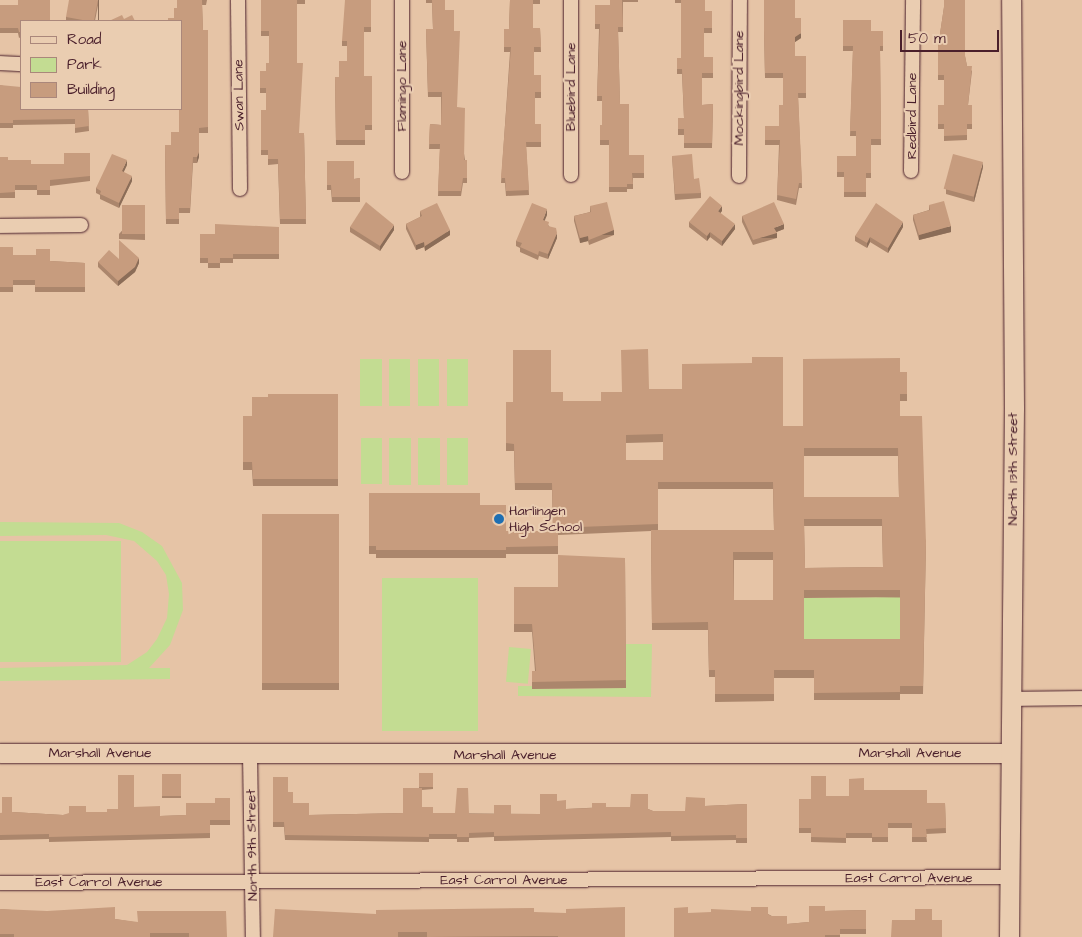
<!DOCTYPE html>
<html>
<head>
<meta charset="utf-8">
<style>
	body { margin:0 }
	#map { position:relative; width:1082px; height:937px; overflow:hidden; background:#e6c4a6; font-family:"Architects Daughter",sans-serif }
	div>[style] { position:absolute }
	.green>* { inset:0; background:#c3dc92; transform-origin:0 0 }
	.roads { filter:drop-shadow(0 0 1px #4a1f2b) drop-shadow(0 0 1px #4a1f2b) }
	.street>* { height:14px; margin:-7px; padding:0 7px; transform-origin:7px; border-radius:7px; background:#eacdb1 }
	.secondary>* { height:19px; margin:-9.5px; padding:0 9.5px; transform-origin:9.5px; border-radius:9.5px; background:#eacdb1 }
	.wall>* { inset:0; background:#ab866c; transform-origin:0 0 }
	.shaded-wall>* { inset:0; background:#8b6d58; transform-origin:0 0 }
	.building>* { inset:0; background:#c79c7e; transform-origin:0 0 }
	.dots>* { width:14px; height:14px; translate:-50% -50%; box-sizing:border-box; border:2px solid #eacdb1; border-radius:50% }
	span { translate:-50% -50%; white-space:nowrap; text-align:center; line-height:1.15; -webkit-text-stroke:4px #eacdb1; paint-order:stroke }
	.street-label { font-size:14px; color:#4a1f2b }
	.poi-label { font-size:14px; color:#4a1f2b }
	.left { translate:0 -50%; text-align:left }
	.legend { position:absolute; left:20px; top:20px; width:162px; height:90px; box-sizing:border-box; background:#eacdb1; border:1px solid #aa877b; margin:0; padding:6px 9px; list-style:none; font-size:15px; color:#4a1f2b }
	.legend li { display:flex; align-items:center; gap:10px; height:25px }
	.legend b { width:25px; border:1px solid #aa877b }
	.scale { position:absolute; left:900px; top:30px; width:99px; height:22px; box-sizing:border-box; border:2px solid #4a1f2b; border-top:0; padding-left:6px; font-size:15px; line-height:18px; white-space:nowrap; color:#4a1f2b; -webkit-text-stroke:4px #eacdb1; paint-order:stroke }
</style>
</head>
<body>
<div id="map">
	<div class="green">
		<div style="left:360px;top:359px;width:22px;height:47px"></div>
		<div style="left:389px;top:359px;width:21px;height:47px"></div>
		<div style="left:418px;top:359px;width:21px;height:47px"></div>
		<div style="left:447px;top:359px;width:21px;height:47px"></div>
		<div style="left:361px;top:438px;width:21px;height:46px"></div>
		<div style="left:389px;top:438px;width:22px;height:47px"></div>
		<div style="left:418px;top:438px;width:22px;height:47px"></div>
		<div style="left:447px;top:438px;width:21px;height:47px"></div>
		<div style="clip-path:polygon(0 522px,119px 523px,142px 532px,162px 546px,182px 583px,183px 610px,170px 645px,149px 668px,170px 668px,170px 679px,0 681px,0 668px,127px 665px,147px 652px,157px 639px,167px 618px,169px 594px,166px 575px,157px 561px,134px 541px,106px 535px,0 536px)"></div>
		<div style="left:0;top:541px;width:121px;height:121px"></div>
		<div style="left:478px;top:578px;width:153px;height:96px;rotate:90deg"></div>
		<div style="clip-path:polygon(900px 597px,900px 647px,785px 646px,804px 598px)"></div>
		<div style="clip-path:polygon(626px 644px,652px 644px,651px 697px,518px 696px,518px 686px,532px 686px,533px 689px,626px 688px)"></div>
		<div style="left:509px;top:647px;width:22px;height:35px;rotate:5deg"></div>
	</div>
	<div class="roads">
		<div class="street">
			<div style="left:238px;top:0;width:189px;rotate:89.4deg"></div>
			<div style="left:571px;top:0;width:175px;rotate:90deg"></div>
			<div style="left:0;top:63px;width:21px;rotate:3deg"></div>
			<div style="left:911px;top:171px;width:171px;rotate:-89.3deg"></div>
			<div style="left:402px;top:172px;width:172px;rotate:-90deg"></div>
			<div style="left:739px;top:176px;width:176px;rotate:-89.7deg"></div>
			<div style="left:0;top:226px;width:81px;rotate:-0.7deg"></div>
			<div style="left:1012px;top:699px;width:70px;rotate:-0.8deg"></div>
			<div style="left:250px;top:754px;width:183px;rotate:89.1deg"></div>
			<div style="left:0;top:883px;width:1009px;rotate:-0.34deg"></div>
		</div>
		<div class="secondary">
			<div style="left:0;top:753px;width:1009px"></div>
			<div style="left:1009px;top:937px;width:529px;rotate:-89.46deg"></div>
			<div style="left:1014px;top:408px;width:408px;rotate:-90.4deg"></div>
		</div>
	</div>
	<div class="wall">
		<div style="clip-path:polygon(99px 0,95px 21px,66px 21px,66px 17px)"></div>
		<div style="clip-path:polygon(177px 0,207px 0,206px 5px,202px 5px,203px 30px,208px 30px,208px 133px,199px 133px,199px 157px,197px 163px,193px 163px,190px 213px,179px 213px,179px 224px,166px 224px,165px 145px,171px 145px,179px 132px,181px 109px,174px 18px,177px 8px)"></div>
		<div style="clip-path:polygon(261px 0,305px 0,305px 4px,297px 4px,297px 63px,299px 133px,304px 133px,306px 224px,280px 224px,278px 164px,268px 165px,268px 155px,261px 155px,261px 110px,266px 110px,266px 93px,260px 93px,260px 71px,266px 71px,269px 63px,269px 36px,261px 36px)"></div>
		<div style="clip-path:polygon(371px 0,371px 32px,364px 32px,364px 76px,372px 76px,372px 130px,365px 130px,365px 145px,336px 145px,335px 77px,339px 77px,347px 61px,347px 46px,342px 46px,342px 41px)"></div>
		<div style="clip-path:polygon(426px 0,445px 0,445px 10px,454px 31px,457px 107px,465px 160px,467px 160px,467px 183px,463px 183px,461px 196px,438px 196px,440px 149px,429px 149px,430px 124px,441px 125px,441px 97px,428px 97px,426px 29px,433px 29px,432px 3px,426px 3px)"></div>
		<div style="clip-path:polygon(510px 0,540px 0,540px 4px,533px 4px,533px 28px,540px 28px,541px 52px,534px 52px,534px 75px,541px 75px,541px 98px,535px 98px,535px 124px,541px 124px,541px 147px,526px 147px,529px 195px,506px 196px,505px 183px,501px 183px,510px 52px,504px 52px,504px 29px,509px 29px)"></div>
		<div style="clip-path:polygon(610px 0,638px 0,638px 2px,623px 2px,623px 32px,618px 32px,620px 104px,629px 155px,644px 155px,644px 178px,633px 178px,633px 189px,627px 189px,627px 192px,609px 192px,609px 145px,600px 145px,600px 125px,602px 125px,602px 101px,597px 101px,599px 29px,595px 29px,595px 5px,610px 5px)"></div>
		<div style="clip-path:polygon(675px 0,705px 0,705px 11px,712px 11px,712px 33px,704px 33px,704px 57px,713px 57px,713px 78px,702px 78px,702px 105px,713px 104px,712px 148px,684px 148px,684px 135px,678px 135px,678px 118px,684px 118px,682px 74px,677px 74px,677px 58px,681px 58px,681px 3px,675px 3px)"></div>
		<div style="clip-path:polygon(0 5px,18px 5px,21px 21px,21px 37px,19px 38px,18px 33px,0 33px)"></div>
		<div style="clip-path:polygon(944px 7px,965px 56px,967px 66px,972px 71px,968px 105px,972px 105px,972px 129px,967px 129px,967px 140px,944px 141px,944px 129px,938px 129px,938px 105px,944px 105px,944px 80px,938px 80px,938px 47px)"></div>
		<div style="clip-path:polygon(795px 18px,801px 38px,795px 42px,795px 56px,806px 56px,806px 98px,798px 98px,802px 188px,799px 188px,796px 205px,777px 200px,779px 145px,765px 145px,765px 126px,779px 126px,783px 105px,783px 78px,765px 78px,764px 30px)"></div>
		<div style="clip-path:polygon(843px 20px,871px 31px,883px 31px,883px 51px,880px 51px,881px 145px,871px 145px,871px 178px,866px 178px,866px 197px,844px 197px,844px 177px,837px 177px,837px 156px,856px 156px,856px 136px,850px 136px,853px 51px,843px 51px)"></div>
		<div style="clip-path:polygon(0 85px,88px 109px,89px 131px,75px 133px,75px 124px,13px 125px,13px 128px,0 128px)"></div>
		<div style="clip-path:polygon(90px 153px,90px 181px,50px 186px,50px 195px,37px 195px,37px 190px,15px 190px,15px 198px,0 198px,0 157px,8px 160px,31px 164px,64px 164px)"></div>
		<div style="clip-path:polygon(672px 156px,694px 179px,701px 193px,701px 198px,675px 200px)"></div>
		<div style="clip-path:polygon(327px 161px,354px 179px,360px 178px,360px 202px,332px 202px,331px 190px,327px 190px)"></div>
		<div style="clip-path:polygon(127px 165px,123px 172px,132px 181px,119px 208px,100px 199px,100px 195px,96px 193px,96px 188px)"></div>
		<div style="clip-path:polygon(983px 167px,974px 202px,946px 194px,946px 189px)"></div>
		<div style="clip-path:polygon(145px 205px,145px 240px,119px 239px,119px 234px)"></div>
		<div style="clip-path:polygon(929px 205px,951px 232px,919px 240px,913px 220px,913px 215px,929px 210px)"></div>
		<div style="clip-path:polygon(590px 206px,614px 235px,589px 245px,588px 241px,580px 243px,574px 221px,574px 216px,590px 212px)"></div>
		<div style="clip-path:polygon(420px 211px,450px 235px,425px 251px,424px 247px,416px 250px,406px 229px,406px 224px,420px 217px)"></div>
		<div style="clip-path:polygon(722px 211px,720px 213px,735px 229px,722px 246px,710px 237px,707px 241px,689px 227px,689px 222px)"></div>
		<div style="clip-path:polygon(547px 215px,544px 220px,549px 226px,557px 238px,548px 259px,539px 256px,538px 260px,520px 252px,520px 248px,516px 246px,516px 241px)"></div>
		<div style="clip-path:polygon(742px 216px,784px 229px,776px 232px,777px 238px,753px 245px,742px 222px)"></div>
		<div style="clip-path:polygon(279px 227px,279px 259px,233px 259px,233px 263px,220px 263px,220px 268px,208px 268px,208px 263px,200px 263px,200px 234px,215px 234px)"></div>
		<div style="clip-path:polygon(350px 227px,394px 230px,380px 251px,350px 232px)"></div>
		<div style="clip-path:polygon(903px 227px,888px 253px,870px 242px,867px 248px,855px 241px,855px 236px)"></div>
		<div style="clip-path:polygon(0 247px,13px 255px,50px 261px,85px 263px,85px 292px,35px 292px,35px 285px,13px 285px,13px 292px,0 292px)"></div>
		<div style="clip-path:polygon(119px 259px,139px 263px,135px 272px,118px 286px,98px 267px,98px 262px)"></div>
		<div style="clip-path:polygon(evenodd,900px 372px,907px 372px,907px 401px,900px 401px,900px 416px,926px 543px,923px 694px,900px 694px,900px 700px,814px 700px,814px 678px,774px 678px,774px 701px,715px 702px,715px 677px,709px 677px,708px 630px,652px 630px,651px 531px,558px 535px,558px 554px,506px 554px,506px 558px,376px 558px,376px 554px,369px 554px,369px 493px,480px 505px,506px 531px,553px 531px,552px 490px,515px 490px,514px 451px,506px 451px,506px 402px,513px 402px,551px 392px,563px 401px,601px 401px,622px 392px,649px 389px,783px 426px,803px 426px,900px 372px,663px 442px,663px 460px,626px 460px,626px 443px,663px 442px,900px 372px,804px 456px,898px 456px,899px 497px,804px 497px,804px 456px,900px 372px,658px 489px,773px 489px,774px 530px,658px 530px,658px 489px,900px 372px,804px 526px,882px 526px,883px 567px,805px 568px,804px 526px,900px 372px,734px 560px,773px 560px,773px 600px,734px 600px,734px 560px,900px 372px,900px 597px,900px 639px,804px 639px,804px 598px,900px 597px)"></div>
		<div style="clip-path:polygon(338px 394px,338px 486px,253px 486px,252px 470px,243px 470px,243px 416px,252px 416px,268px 397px)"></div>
		<div style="left:262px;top:514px;width:77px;height:176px"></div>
		<div style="clip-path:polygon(625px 558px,626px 688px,532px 689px,532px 671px,535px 671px,532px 632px,514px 632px,514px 587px,558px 587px)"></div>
		<div style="clip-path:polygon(419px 773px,433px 773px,433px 789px,422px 790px,422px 807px,433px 813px,540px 814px,557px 801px,566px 809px,606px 807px,648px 809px,653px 811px,685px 811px,705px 806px,747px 804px,747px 843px,736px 843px,736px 840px,671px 841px,671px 837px,494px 841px,494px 837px,469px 838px,469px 842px,457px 842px,457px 839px,429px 839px,429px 842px,285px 840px,284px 827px,273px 827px,273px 777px,288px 792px,293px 803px,309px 815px,403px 813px,419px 788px)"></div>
		<div style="left:162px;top:774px;width:19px;height:24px"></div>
		<div style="clip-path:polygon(864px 790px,927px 803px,945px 803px,946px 833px,926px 834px,927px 842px,912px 842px,912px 828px,888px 828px,888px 842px,872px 842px,872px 838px,846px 838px,846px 843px,811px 842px,811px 833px,799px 833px,799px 799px,811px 799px,826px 796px,849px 796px)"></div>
		<div style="clip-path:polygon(230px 798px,230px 825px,210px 825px,210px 838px,49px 842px,49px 839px,0 840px,0 813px,12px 812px,63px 815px,86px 812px,107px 812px,118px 809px,134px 807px,160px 816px,186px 815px,215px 803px)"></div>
		<div style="clip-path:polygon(0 909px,115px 919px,227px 937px,0 937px)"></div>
		<div style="clip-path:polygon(866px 910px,866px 934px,840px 934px,840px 937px,674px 937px,688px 913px,768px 914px,787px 924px,809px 922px,825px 911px)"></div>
		<div style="clip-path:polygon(534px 912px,625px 937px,273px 937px,376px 914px)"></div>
	</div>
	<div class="shaded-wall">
		<div style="left:98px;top:0;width:1px;height:21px"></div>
		<div style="clip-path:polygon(801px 33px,801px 38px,795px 42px,795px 37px)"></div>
		<div style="clip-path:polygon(199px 152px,199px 157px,197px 163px,197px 157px)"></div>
		<div style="clip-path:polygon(127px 160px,127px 165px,122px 176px,122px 171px)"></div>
		<div style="clip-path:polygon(983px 162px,983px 167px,974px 202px,974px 197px)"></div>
		<div style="clip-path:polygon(132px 176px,132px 181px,119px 208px,119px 203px)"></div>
		<div style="clip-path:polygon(722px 206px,722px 211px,718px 216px,718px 211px)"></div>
		<div style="clip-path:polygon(547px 209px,547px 215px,543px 225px,543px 220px)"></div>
		<div style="clip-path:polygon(903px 222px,903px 227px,888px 253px,888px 248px)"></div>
		<div style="clip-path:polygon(735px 224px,735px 229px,722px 246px,722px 241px)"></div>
		<div style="clip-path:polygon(784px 224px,784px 229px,774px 233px,774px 228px)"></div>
		<div style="clip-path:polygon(394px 225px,394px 230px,380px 251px,380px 246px)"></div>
		<div style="clip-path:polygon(951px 226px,951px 232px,919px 240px,919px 235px)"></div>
		<div style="clip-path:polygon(450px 230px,450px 235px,425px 251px,425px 246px)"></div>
		<div style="left:614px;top:230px;width:5px;height:27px;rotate:90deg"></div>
		<div style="clip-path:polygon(710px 232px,710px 237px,707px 241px,707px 236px)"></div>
		<div style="clip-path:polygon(557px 233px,557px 238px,548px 259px,548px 254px)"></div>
		<div style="left:777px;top:233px;width:5px;height:25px;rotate:90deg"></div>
		<div style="clip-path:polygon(588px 236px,588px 241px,580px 243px,580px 238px)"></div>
		<div style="clip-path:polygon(870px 237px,870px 242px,867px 248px,867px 243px)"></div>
		<div style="clip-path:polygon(424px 242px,424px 247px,416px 250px,416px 245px)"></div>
		<div style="clip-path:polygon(139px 258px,139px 263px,135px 272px,118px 286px,118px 281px)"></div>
	</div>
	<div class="building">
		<div style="clip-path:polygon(18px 0,50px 0,50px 21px,21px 21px,21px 32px,19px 32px,18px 28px,0 28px,0 5px,18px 5px)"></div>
		<div style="clip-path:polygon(69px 0,98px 0,94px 21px,88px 21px,66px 17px)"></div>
		<div style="clip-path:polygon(177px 0,202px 0,203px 30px,208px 30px,208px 127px,199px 128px,199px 152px,197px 157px,193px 157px,190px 208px,179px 208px,179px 219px,166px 219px,165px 145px,171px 145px,171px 132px,179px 132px,179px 109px,181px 109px,181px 21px,168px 21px,168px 18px,174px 18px,174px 8px,177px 8px)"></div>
		<div style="clip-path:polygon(261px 0,297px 0,297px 63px,303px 63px,299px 133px,304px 133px,306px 219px,280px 219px,278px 159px,268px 159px,268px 150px,261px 150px,261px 110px,266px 110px,266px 88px,260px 88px,260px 71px,266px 71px,266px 63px,269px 63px,269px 31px,261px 31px)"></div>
		<div style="clip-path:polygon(345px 0,371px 0,371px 27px,364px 27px,364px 76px,372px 76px,372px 125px,365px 125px,365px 140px,336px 140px,335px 77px,339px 77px,339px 61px,347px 61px,347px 41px,342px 41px)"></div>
		<div style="clip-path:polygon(432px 0,445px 0,445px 10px,454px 10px,454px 31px,460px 31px,457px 107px,465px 108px,464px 160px,467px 160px,467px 178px,463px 178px,461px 191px,438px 191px,440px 144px,429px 144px,430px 124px,441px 125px,442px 92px,428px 92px,426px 29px,433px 29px)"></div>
		<div style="clip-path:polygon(510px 0,533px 0,533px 28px,540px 28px,541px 47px,534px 47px,534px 75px,541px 75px,541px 92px,535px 92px,535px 124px,541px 124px,541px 142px,526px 142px,529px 190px,506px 191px,505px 178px,501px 178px,511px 47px,504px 47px,504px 29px,509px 29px)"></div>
		<div style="clip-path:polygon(610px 0,622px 0,623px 27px,618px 27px,620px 104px,629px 104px,629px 155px,644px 155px,644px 173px,632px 173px,633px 184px,627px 184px,627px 187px,609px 187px,609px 140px,600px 140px,600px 125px,602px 125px,602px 96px,597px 96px,600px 24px,595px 24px,595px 5px,610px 5px)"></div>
		<div style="clip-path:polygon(681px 0,705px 0,705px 11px,712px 11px,712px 28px,704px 28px,704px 57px,713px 57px,713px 73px,702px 73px,702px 105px,713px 104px,712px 143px,684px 143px,684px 129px,678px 129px,678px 118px,684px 118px,682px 69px,677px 69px,677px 58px,681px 58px)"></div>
		<div style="clip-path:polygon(764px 0,795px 0,795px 18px,801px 18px,801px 33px,795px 37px,795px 56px,806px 56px,806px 93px,798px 93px,802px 183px,799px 183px,796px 199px,777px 195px,780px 140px,765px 140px,765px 126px,779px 126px,779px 105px,783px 105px,783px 73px,765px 73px,764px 30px)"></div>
		<div style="clip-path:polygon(944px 0,965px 0,965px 56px,967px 66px,972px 66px,968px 105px,972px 105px,972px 124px,967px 124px,967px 135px,944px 136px,944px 124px,938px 124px,938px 105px,944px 105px,944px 75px,938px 75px,938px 47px,944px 7px)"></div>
		<div style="clip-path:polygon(122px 15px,124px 19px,132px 15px,135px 21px,109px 21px)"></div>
		<div style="clip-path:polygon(843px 20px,871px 20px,871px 31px,883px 31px,883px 46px,880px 46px,881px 139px,871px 139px,871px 173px,866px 173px,866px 192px,844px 192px,844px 172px,837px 172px,837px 156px,856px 156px,856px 131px,850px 131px,853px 46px,843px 46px)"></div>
		<div style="clip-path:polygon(0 85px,21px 87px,21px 109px,88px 109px,89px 126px,75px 128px,75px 119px,13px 120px,13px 123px,0 123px)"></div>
		<div style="clip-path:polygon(64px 153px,90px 153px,90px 176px,50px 180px,50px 190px,37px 190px,37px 185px,15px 185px,15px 192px,0 193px,0 157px,8px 157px,8px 160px,31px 160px,31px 164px,64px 164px)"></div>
		<div style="clip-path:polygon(112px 154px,127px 160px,122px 171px,132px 176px,119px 203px,100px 194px,101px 191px,96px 188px)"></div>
		<div style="clip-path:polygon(692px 154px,694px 179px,699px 178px,701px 193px,675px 194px,672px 156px)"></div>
		<div style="left:953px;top:154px;width:31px;height:36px;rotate:15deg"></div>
		<div style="clip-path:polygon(327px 161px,354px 161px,354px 179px,360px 178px,360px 197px,332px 197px,331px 185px,327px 185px)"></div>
		<div style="clip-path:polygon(710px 196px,722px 206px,718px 211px,735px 224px,722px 241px,710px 232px,707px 236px,689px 222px)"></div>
		<div style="clip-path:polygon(944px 201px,951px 226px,919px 235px,913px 215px,930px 210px,929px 205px)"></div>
		<div style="clip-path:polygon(366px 202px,394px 225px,380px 246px,350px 227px)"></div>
		<div style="clip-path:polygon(607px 202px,614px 230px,589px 240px,588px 236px,580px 238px,574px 216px,591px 212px,590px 206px)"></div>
		<div style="clip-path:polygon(774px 202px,784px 224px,774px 228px,777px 233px,753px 240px,742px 216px)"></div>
		<div style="clip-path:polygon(437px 203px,450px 230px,425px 246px,424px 242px,416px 245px,406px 224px,422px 216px,420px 211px)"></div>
		<div style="clip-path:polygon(532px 203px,547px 209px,543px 220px,549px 222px,548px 226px,556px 228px,557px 233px,548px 254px,539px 251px,538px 255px,520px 247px,522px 243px,516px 241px)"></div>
		<div style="clip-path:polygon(876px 203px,903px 222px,888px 248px,870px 237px,867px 243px,855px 236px)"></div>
		<div style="left:122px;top:205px;width:23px;height:29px"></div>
		<div style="clip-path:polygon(215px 224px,279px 227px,279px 254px,233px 254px,233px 258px,220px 258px,220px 263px,208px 263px,208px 258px,200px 258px,200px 234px,215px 234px)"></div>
		<div style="clip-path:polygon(119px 240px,139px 258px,135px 267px,118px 281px,98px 262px,109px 250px,119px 259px)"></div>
		<div style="clip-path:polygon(0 247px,13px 247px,13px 255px,36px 255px,36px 249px,50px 249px,50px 261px,85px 263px,85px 287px,35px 287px,35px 280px,13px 280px,13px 287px,0 287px)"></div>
		<div style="clip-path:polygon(evenodd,648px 349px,649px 389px,682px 389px,682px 364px,752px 363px,752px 357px,783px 357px,783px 426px,803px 426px,803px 359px,900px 358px,900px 372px,907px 372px,907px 394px,900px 394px,900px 416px,922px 416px,926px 543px,923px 686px,900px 686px,900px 692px,814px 693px,814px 670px,774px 670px,774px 694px,715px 694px,715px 670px,709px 670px,708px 622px,652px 623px,651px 530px,774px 530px,773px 482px,658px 482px,658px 524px,553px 528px,552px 483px,515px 483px,514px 444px,506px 443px,506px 402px,513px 402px,513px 350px,551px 350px,551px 392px,563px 392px,563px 401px,601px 401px,601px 392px,622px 392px,621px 350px,648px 349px,663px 434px,663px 460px,626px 460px,626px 435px,663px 434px,648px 349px,804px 448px,898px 448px,899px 497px,804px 497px,804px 448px,648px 349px,804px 519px,882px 519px,883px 567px,805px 568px,804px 519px,648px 349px,733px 552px,773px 552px,773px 600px,734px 600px,733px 552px,648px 349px,804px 590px,900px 590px,900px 639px,804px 639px,804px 590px)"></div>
		<div style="clip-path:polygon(268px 394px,338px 394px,338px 479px,253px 479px,252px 462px,243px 462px,243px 416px,252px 416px,252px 397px,268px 397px)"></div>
		<div style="clip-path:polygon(369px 493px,480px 493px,480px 505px,506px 505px,506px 531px,558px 531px,558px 546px,506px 547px,506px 550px,376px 550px,376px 546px,369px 546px)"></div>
		<div style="left:262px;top:514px;width:77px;height:169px"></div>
		<div style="clip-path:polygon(558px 555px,625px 558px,626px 680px,532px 682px,532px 671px,536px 671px,532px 624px,514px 624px,514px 587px,558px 587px)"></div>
		<div style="left:419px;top:773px;width:14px;height:14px"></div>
		<div style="left:162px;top:774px;width:19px;height:22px"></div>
		<div style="clip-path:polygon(118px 775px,134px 775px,134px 807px,160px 806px,160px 816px,186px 815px,186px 803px,215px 803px,215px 798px,230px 798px,230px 820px,210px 820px,210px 833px,49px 837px,49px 834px,0 835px,0 813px,2px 813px,2px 797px,12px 797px,12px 812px,63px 815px,69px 813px,69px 806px,86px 806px,86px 812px,107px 812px,107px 809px,118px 809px)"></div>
		<div style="clip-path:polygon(811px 776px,826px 776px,826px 796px,849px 796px,849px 779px,864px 778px,864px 790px,927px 790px,927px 803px,945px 803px,946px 828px,926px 829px,927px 837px,912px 837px,912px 823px,888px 823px,888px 837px,872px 837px,872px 833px,846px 833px,846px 838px,811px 837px,811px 828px,799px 828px,799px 799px,811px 799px)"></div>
		<div style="clip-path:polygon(273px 777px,288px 777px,288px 792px,293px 792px,293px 803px,309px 803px,309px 815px,403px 813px,403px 788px,422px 788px,422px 807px,433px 807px,433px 813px,455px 813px,457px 788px,468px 788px,469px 814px,494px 814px,494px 805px,511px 805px,511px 814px,540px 814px,540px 794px,557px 794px,557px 801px,566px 800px,566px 809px,592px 808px,592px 803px,606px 803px,606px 807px,630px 807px,631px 794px,648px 794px,648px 809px,653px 811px,685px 811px,686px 797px,705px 798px,705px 806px,747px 804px,747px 838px,736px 838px,736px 835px,671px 836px,671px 832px,494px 836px,494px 832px,469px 833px,469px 837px,457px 837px,457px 834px,429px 834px,429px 837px,285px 835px,284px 822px,273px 822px)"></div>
		<div style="clip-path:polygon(809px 906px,825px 906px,825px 911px,866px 910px,866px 929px,840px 929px,840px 935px,825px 935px,825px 937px,674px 937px,674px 908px,688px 907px,688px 913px,711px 912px,711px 909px,751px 911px,751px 907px,768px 907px,768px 914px,771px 916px,787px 916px,787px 924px,809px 922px)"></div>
		<div style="clip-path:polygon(115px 907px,115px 919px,138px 922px,137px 911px,226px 911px,227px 937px,189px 937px,189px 933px,150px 933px,150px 937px,14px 937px,14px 934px,0 934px,0 909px,47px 911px)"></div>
		<div style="clip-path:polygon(625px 907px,625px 937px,558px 937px,558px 936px,534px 936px,427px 937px,427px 932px,398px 932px,398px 937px,273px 937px,275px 909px,376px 914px,376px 910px,534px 908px,534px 912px,566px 913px,566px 909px)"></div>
		<div style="clip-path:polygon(915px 909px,932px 909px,932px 920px,942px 920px,942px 937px,891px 937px,892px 920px,915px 920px)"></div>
	</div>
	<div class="dots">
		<div style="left:499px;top:519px;background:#1f6fb2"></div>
	</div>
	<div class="street-label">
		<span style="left:402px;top:86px;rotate:-90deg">Flamingo Lane</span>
		<span style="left:571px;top:87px;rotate:-90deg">Bluebird Lane</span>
		<span style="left:739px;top:88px;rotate:-90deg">Mockingbird Lane</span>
		<span style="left:239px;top:95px;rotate:-91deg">Swan Lane</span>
		<span style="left:912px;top:116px;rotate:-90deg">Redbird Lane</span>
		<span style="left:1013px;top:469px;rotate:-90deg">North 13th Street</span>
		<span style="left:100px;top:753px">Marshall Avenue</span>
		<span style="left:910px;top:753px">Marshall Avenue</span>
		<span style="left:505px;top:755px">Marshall Avenue</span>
		<span style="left:252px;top:845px;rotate:-91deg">North 9th Street</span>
		<span style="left:909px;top:878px">East Carrol Avenue</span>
		<span style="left:504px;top:880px">East Carrol Avenue</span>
		<span style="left:99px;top:882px">East Carrol Avenue</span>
	</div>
	<div class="poi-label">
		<span class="left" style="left:509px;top:519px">Harlingen<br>High School</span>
	</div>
	<ul class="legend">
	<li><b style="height:6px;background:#eacdb1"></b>Road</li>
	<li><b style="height:14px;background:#c3dc92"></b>Park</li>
	<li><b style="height:14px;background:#c79c7e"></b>Building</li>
	</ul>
	<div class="scale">50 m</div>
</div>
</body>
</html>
